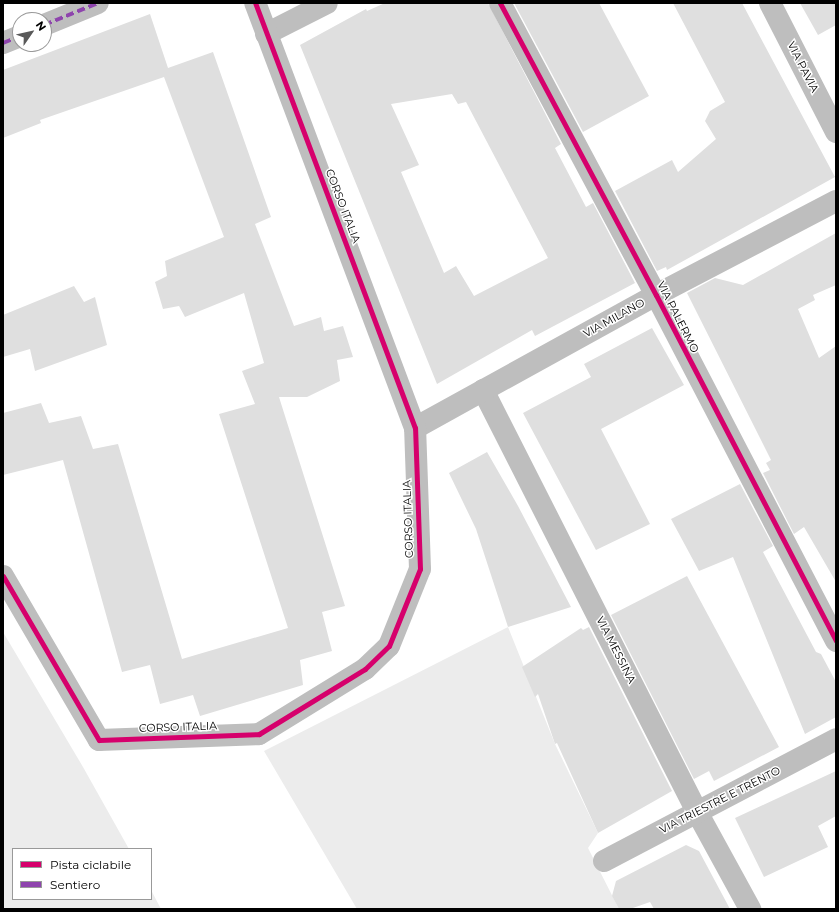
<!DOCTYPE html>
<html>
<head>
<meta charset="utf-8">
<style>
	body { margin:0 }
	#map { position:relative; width:839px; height:912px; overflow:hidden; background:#fff; font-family:Montserrat,sans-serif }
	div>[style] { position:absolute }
	.green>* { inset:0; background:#ececec }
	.building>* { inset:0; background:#dfdfdf }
	.minor>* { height:22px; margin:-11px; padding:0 11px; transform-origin:11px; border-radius:11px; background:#bebebe }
	.quiet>* { height:4px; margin-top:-2px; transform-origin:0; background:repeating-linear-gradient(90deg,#8e44ad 0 8px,transparent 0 12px) }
	.cycleway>* { height:5px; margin:-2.5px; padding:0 2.5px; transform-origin:2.5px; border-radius:2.5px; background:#d6006c }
	span { translate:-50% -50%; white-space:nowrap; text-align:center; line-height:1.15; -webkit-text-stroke:3px #fff; paint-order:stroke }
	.street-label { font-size:11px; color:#000 }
	.frame { position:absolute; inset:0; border:4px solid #000; pointer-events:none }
	.legend { position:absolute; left:12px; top:848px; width:140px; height:52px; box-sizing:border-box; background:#fff; border:1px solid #999; margin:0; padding:5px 7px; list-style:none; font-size:12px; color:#000 }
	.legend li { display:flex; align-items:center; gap:8px; height:20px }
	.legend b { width:20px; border:1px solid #999 }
	.north { position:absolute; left:12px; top:12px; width:40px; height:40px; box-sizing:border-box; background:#fff; border:1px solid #999; border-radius:50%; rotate:56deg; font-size:11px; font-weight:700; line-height:16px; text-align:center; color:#000 }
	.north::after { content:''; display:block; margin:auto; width:14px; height:18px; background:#595959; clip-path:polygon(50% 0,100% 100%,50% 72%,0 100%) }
</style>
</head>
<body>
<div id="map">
	<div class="green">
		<div style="clip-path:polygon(508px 627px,555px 744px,598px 833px,588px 848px,619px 909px,357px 909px,264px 751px)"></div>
		<div style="clip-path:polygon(3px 632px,83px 767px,129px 849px,13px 849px,13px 899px,151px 899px,151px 890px,161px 909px,3px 909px)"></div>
	</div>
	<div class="building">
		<div style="clip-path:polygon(evenodd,385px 3px,488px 3px,561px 144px,555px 148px,586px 207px,593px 203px,635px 283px,535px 336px,532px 330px,437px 384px,300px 45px,366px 9px,367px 11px,385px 3px,452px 94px,458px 104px,466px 102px,548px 258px,474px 296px,456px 266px,444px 273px,401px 172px,419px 165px,391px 104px,452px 94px)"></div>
		<div style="clip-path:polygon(514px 3px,599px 3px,649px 96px,583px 132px)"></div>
		<div style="clip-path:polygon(673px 3px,742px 3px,835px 177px,667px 270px,666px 267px,657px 271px,615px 191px,672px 160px,678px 172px,716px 139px,705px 121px,710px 111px,725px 102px)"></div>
		<div style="clip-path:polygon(800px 3px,836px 3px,836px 25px,818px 35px)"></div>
		<div style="clip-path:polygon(150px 14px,168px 68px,213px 52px,271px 217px,255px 224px,294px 326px,321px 317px,324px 331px,343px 326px,353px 357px,337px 360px,340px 381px,307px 397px,279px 397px,345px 606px,322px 612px,332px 651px,300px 660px,303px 685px,200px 716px,193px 695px,160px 704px,150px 665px,122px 672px,63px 460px,3px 475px,3px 413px,41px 403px,49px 423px,81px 416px,93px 449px,118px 444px,182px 659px,288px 628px,219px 414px,255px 404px,242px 371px,264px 363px,244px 293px,185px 317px,179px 306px,163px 309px,155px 282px,167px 276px,165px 261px,224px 237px,164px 77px,40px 120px,41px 123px,3px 138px,3px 70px)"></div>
		<div style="clip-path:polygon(836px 233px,836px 285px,813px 295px,815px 300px,798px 309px,819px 358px,836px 346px,836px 582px,804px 527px,794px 534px,763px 473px,770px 470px,766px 463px,771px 460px,687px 293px,715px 278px,743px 285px)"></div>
		<div style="clip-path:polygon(74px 286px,84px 302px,95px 297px,107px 345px,35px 371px,30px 349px,3px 357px,3px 315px)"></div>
		<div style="clip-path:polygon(652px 328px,684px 385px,601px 429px,650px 524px,596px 550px,523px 413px,591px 377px,584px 364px)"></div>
		<div style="clip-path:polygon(487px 452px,518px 506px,571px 607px,508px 627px,476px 529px,449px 473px)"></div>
		<div style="clip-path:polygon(740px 484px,773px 546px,763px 552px,816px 652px,821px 654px,836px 682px,836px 717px,805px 734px,733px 557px,699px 571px,671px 519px)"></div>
		<div style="clip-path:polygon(687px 576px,779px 747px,714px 781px,709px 771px,694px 779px,611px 615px)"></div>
		<div style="clip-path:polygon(589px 627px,672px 791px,598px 833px,557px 743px,555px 744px,538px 694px,535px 697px,522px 667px,581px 628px,583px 630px)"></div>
		<div style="clip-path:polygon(836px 771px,836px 816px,818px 826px,828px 847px,764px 877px,735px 818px)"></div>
		<div style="clip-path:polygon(686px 845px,699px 851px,730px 909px,654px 909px,650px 902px,630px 909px,619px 909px,612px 896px,616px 881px)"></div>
	</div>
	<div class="minor">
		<div style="left:500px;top:3px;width:331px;rotate:61.9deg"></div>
		<div style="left:656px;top:295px;width:390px;rotate:62.5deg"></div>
		<div style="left:770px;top:3px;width:145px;rotate:62.9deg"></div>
		<div style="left:44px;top:25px;width:58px;rotate:-22.2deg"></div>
		<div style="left:266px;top:34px;width:68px;rotate:-26.9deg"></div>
		<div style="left:3px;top:43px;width:18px;rotate:-22deg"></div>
		<div style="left:483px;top:390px;width:473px;rotate:63.1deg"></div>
		<div style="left:697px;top:812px;width:111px;rotate:61.3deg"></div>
		<div style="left:415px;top:428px;width:275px;rotate:-28.9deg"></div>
		<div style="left:656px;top:295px;width:203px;rotate:-27.6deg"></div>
		<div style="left:3px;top:576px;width:190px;rotate:59.7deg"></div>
		<div style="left:99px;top:740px;width:160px;rotate:-2.1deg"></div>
		<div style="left:259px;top:734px;width:124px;rotate:-31.5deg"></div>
		<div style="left:365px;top:669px;width:33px;rotate:-44deg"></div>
		<div style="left:389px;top:646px;width:83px;rotate:-68.1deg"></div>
		<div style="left:420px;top:569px;width:141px;rotate:-92deg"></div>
		<div style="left:415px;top:428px;width:454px;rotate:-110.6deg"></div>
		<div style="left:604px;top:861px;width:262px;rotate:-27.7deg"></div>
	</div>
	<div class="quiet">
		<div style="left:44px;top:25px;width:58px;rotate:-22.2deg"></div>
		<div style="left:3px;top:43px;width:18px;rotate:-22deg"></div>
	</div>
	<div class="cycleway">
		<div style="left:500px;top:3px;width:331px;rotate:61.9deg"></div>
		<div style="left:656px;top:295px;width:390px;rotate:62.5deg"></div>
		<div style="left:3px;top:576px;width:190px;rotate:59.7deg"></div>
		<div style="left:99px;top:740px;width:160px;rotate:-2.1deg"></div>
		<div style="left:259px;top:734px;width:124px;rotate:-31.5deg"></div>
		<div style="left:365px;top:669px;width:33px;rotate:-44deg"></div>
		<div style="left:389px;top:646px;width:83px;rotate:-68.1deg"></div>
		<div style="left:420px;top:569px;width:141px;rotate:-92deg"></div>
		<div style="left:415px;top:428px;width:454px;rotate:-110.6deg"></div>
	</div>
	<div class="street-label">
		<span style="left:803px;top:67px;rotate:63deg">VIA PAVIA</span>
		<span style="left:343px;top:206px;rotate:69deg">CORSO ITALIA</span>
		<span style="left:678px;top:317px;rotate:63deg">VIA PALERMO</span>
		<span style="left:614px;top:318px;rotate:-29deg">VIA MILANO</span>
		<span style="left:408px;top:519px;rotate:-92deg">CORSO ITALIA</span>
		<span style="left:616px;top:650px;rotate:63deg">VIA MESSINA</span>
		<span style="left:178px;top:727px;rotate:-2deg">CORSO ITALIA</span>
		<span style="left:720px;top:800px;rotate:-27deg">VIA TRIESTRE E TRENTO</span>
	</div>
	<div class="frame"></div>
	<ul class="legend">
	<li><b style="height:5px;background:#d6006c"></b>Pista ciclabile</li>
	<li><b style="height:5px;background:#8e44ad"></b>Sentiero</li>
	</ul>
	<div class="north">N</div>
</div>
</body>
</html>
